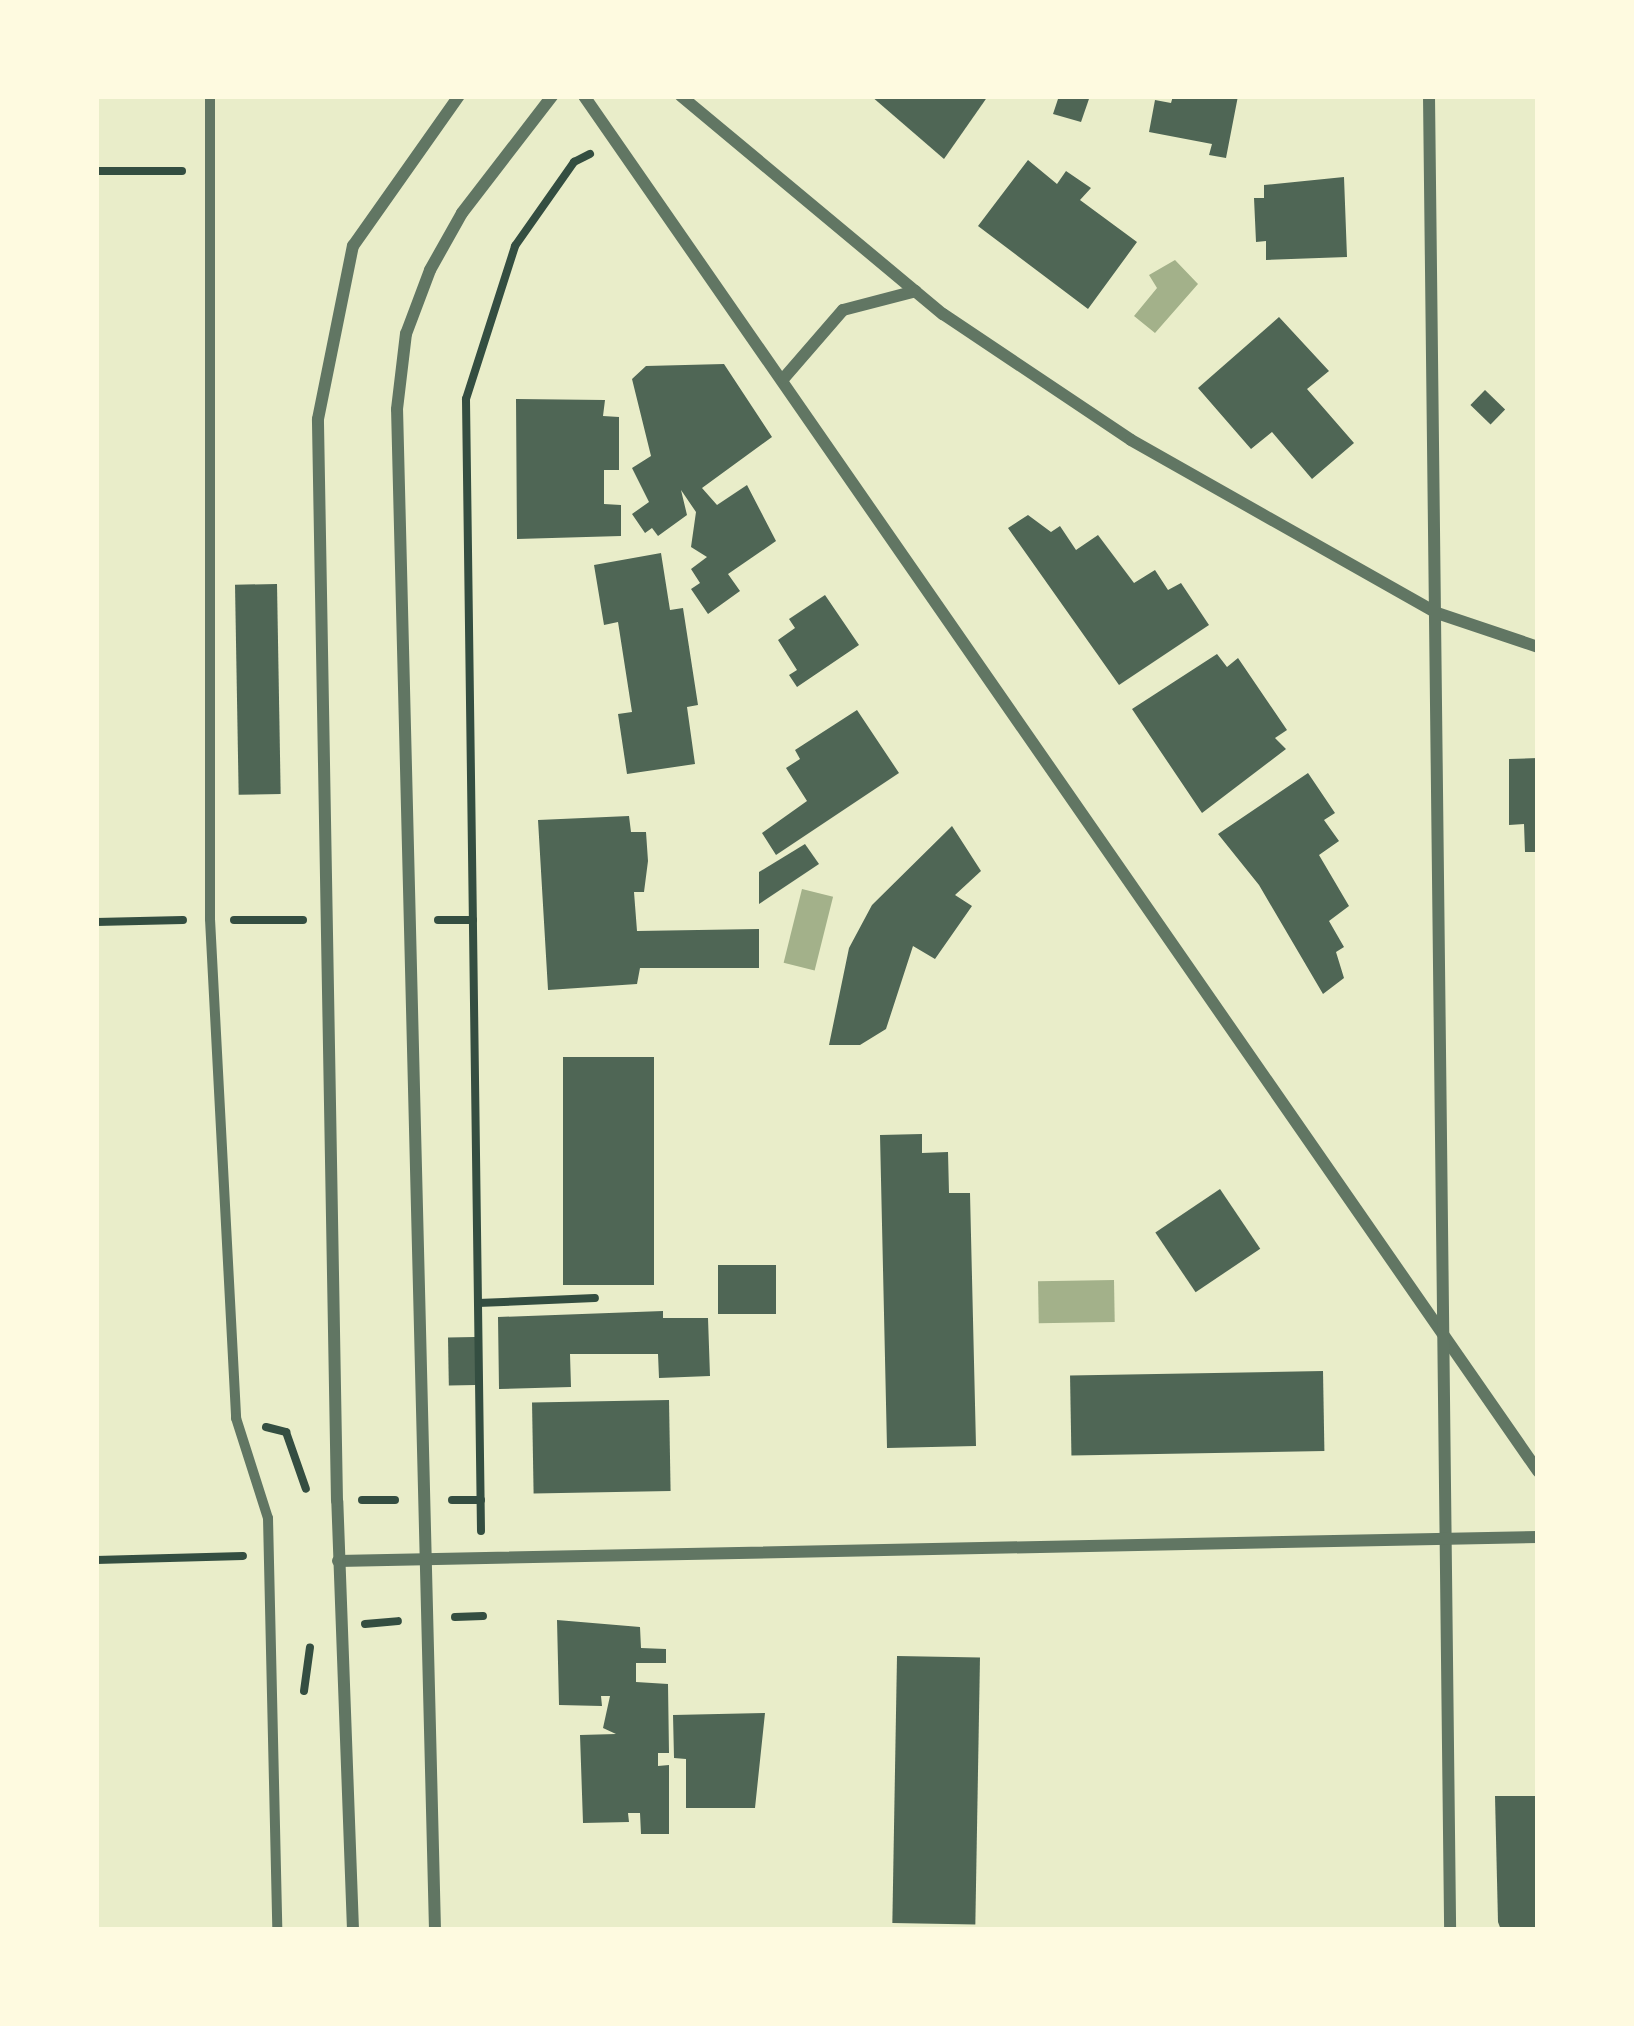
<!DOCTYPE html>
<html>
<head>
<meta charset="utf-8">
<style>
	body { margin:0 }
	#map { position:relative; width:1634px; height:2026px; overflow:hidden; background:#e9edc9; font-family:"Alegreya Sans",sans-serif }
	div>[style] { position:absolute }
	.water>* { inset:0; background:#a3b18a; transform-origin:0 0 }
	.building>* { inset:0; background:#4f6655; transform-origin:0 0 }
	.path>* { height:8px; margin:-4px; padding:0 4px; transform-origin:4px; border-radius:4px; background:#344e41 }
	.pedestrian>* { height:10px; margin:-5px; padding:0 5px; transform-origin:5px; border-radius:5px; background:#617663 }
	.minor>* { height:12px; margin:-6px; padding:0 6px; transform-origin:6px; border-radius:6px; background:#617663 }
	span { translate:-50% -50%; white-space:nowrap; text-align:center; line-height:1.15; -webkit-text-stroke:10px #fefae0; paint-order:stroke }
	.frame { position:absolute; inset:0; border:99px solid #fefae0; pointer-events:none }
</style>
</head>
<body>
<div id="map">
	<div class="water">
		<div style="clip-path:polygon(1175px 260px,1198px 284px,1155px 333px,1134px 316px,1157px 288px,1149px 275px)"></div>
		<div style="left:802px;top:889px;width:32px;height:76px;rotate:14deg"></div>
		<div style="left:1114px;top:1280px;width:42px;height:76px;rotate:89deg"></div>
	</div>
	<div class="building">
		<div style="clip-path:polygon(871px 96px,988px 96px,944px 159px)"></div>
		<div style="clip-path:polygon(1059px 96px,1090px 96px,1081px 122px,1053px 114px)"></div>
		<div style="clip-path:polygon(1173px 96px,1238px 96px,1226px 158px,1209px 155px,1212px 144px,1149px 132px,1155px 100px,1171px 103px)"></div>
		<div style="clip-path:polygon(1028px 160px,1057px 184px,1066px 171px,1091px 188px,1080px 200px,1137px 242px,1088px 309px,978px 226px)"></div>
		<div style="clip-path:polygon(1344px 177px,1347px 257px,1266px 260px,1266px 241px,1256px 242px,1254px 198px,1264px 198px,1264px 185px)"></div>
		<div style="clip-path:polygon(1279px 317px,1329px 371px,1307px 389px,1354px 443px,1312px 479px,1272px 432px,1251px 449px,1198px 388px)"></div>
		<div style="clip-path:polygon(724px 364px,772px 437px,702px 488px,717px 505px,747px 485px,776px 541px,728px 574px,740px 591px,708px 614px,691px 589px,700px 583px,691px 569px,707px 557px,691px 547px,696px 512px,681px 490px,687px 515px,658px 536px,652px 528px,645px 533px,632px 514px,649px 502px,632px 468px,651px 456px,632px 379px,646px 366px)"></div>
		<div style="left:1485px;top:390px;width:28px;height:21px;rotate:44deg"></div>
		<div style="clip-path:polygon(516px 399px,605px 400px,603px 416px,619px 417px,619px 470px,604px 470px,604px 504px,621px 505px,621px 536px,517px 539px)"></div>
		<div style="clip-path:polygon(1028px 515px,1051px 532px,1060px 526px,1076px 550px,1098px 535px,1134px 583px,1155px 570px,1168px 590px,1181px 583px,1209px 625px,1119px 685px,1008px 528px)"></div>
		<div style="clip-path:polygon(661px 553px,670px 610px,683px 608px,698px 705px,687px 707px,695px 764px,627px 774px,618px 714px,632px 712px,618px 622px,604px 625px,594px 565px)"></div>
		<div style="left:277px;top:584px;width:210px;height:42px;rotate:89deg"></div>
		<div style="clip-path:polygon(825px 595px,859px 645px,797px 687px,789px 675px,797px 670px,778px 640px,795px 628px,789px 619px)"></div>
		<div style="clip-path:polygon(1217px 654px,1227px 667px,1238px 658px,1287px 730px,1275px 738px,1286px 749px,1202px 813px,1132px 709px)"></div>
		<div style="clip-path:polygon(857px 710px,899px 773px,776px 855px,762px 833px,807px 801px,786px 768px,800px 759px,795px 750px)"></div>
		<div style="clip-path:polygon(1538px 758px,1538px 852px,1525px 852px,1524px 824px,1509px 825px,1509px 759px)"></div>
		<div style="clip-path:polygon(1308px 773px,1335px 813px,1324px 820px,1339px 841px,1319px 855px,1349px 906px,1329px 921px,1344px 947px,1336px 952px,1344px 978px,1323px 994px,1259px 885px,1218px 834px)"></div>
		<div style="clip-path:polygon(629px 816px,631px 832px,646px 832px,648px 861px,644px 892px,634px 892px,637px 931px,759px 929px,759px 968px,640px 968px,637px 984px,548px 990px,538px 820px)"></div>
		<div style="clip-path:polygon(952px 826px,981px 871px,955px 895px,972px 906px,935px 959px,913px 946px,886px 1029px,860px 1045px,829px 1045px,849px 948px,872px 905px)"></div>
		<div style="clip-path:polygon(805px 844px,819px 864px,759px 904px,759px 872px)"></div>
		<div style="left:563px;top:1057px;width:91px;height:228px"></div>
		<div style="clip-path:polygon(922px 1134px,922px 1153px,948px 1152px,949px 1193px,970px 1193px,976px 1446px,887px 1448px,880px 1135px)"></div>
		<div style="left:1220px;top:1189px;width:72px;height:78px;rotate:56deg"></div>
		<div style="left:718px;top:1265px;width:58px;height:49px"></div>
		<div style="clip-path:polygon(663px 1311px,663px 1318px,708px 1318px,710px 1376px,659px 1378px,658px 1354px,570px 1354px,571px 1387px,499px 1389px,498px 1317px)"></div>
		<div style="left:475px;top:1337px;width:48px;height:27px;rotate:89deg"></div>
		<div style="left:1323px;top:1371px;width:80px;height:253px;rotate:89deg"></div>
		<div style="left:669px;top:1400px;width:91px;height:137px;rotate:89deg"></div>
		<div style="clip-path:polygon(557px 1620px,640px 1627px,641px 1648px,666px 1649px,666px 1663px,636px 1663px,636px 1682px,668px 1684px,669px 1753px,658px 1753px,658px 1766px,669px 1765px,669px 1834px,641px 1834px,640px 1813px,628px 1813px,629px 1822px,583px 1823px,580px 1735px,616px 1734px,603px 1728px,610px 1696px,601px 1696px,602px 1706px,559px 1705px)"></div>
		<div style="left:897px;top:1656px;width:83px;height:267px;rotate:1deg"></div>
		<div style="clip-path:polygon(765px 1713px,755px 1808px,686px 1808px,686px 1759px,674px 1758px,673px 1715px)"></div>
		<div style="clip-path:polygon(1495px 1796px,1538px 1796px,1538px 1930px,1501px 1930px,1498px 1922px)"></div>
	</div>
	<div class="path">
		<div style="left:96px;top:171px;width:86px"></div>
		<div style="left:234px;top:920px;width:69px"></div>
		<div style="left:438px;top:920px;width:35px"></div>
		<div style="left:96px;top:922px;width:87px;rotate:-1.3deg"></div>
		<div style="left:478px;top:1303px;width:117px;rotate:-2.4deg"></div>
		<div style="left:266px;top:1427px;width:21px;rotate:14deg"></div>
		<div style="left:286px;top:1432px;width:60px;rotate:70.7deg"></div>
		<div style="left:362px;top:1500px;width:33px"></div>
		<div style="left:452px;top:1500px;width:29px"></div>
		<div style="left:481px;top:1531px;width:1132px;rotate:-90.76deg"></div>
		<div style="left:466px;top:399px;width:161px;rotate:-72.2deg"></div>
		<div style="left:515px;top:246px;width:103px;rotate:-54.9deg"></div>
		<div style="left:574px;top:162px;width:18px;rotate:-27deg"></div>
		<div style="left:96px;top:1560px;width:147px;rotate:-1.6deg"></div>
		<div style="left:455px;top:1617px;width:28px;rotate:-2deg"></div>
		<div style="left:365px;top:1624px;width:33px;rotate:-5deg"></div>
		<div style="left:304px;top:1691px;width:44px;rotate:-82.2deg"></div>
	</div>
	<div class="pedestrian">
		<div style="left:210px;top:96px;width:823px;rotate:90deg"></div>
		<div style="left:210px;top:919px;width:500px;rotate:87deg"></div>
		<div style="left:236px;top:1418px;width:105px;rotate:72.3deg"></div>
		<div style="left:268px;top:1518px;width:412px;rotate:88.7deg"></div>
	</div>
	<div class="minor">
		<div style="left:584px;top:96px;width:1674px;rotate:55.25deg"></div>
		<div style="left:681px;top:96px;width:341px;rotate:39.8deg"></div>
		<div style="left:943px;top:314px;width:226px;rotate:33.8deg"></div>
		<div style="left:1131px;top:440px;width:352px;rotate:29.5deg"></div>
		<div style="left:1437px;top:613px;width:107px;rotate:18.6deg"></div>
		<div style="left:1429px;top:96px;width:1834px;rotate:89.34deg"></div>
		<div style="left:784px;top:378px;width:90px;rotate:-49.1deg"></div>
		<div style="left:843px;top:310px;width:75px;rotate:-14.6deg"></div>
		<div style="left:338px;top:1561px;width:1200px;rotate:-1.15deg"></div>
		<div style="left:353px;top:1930px;width:429px;rotate:-92.1deg"></div>
		<div style="left:337px;top:1501px;width:1082px;rotate:-91.01deg"></div>
		<div style="left:318px;top:419px;width:177px;rotate:-78.6deg"></div>
		<div style="left:353px;top:246px;width:184px;rotate:-54.8deg"></div>
		<div style="left:435px;top:1930px;width:1521px;rotate:-91.43deg"></div>
		<div style="left:397px;top:409px;width:76px;rotate:-83.2deg"></div>
		<div style="left:406px;top:334px;width:68px;rotate:-69.4deg"></div>
		<div style="left:430px;top:270px;width:65px;rotate:-60.7deg"></div>
		<div style="left:462px;top:213px;width:148px;rotate:-52.4deg"></div>
	</div>
	<div class="frame"></div>
</div>
</body>
</html>
